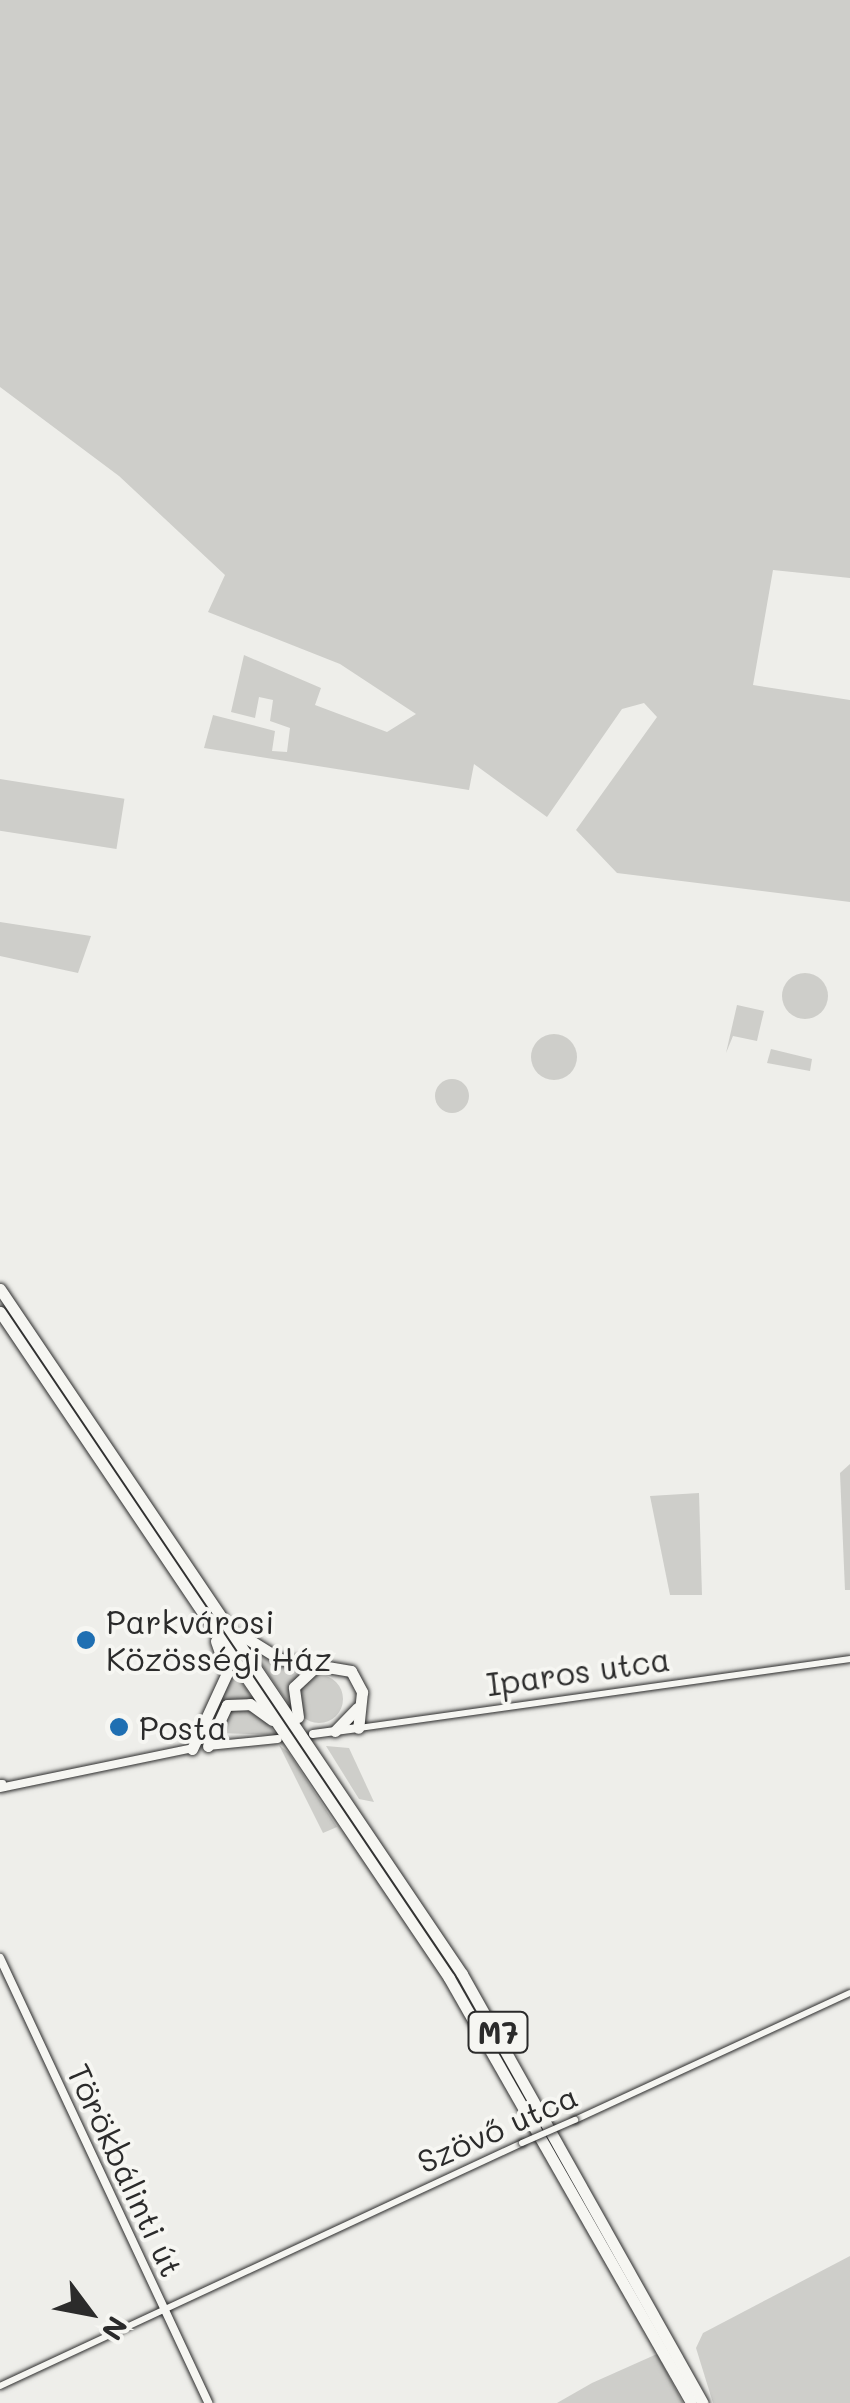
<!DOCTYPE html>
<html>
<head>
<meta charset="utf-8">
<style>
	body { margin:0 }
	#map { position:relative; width:850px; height:2403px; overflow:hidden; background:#eeeeea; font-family:Mali,sans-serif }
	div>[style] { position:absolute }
	.green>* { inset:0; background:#cececa; transform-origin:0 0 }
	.round { border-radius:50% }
	.roads { filter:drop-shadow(0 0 2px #2b2b2b) drop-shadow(0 0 2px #2b2b2b) }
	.tertiary>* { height:6px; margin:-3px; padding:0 3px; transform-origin:3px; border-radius:3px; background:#f6f6f2 }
	.secondary>* { height:8px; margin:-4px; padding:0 4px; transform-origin:4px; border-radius:4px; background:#f6f6f2 }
	.motorway>* { height:11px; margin:-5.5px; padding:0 5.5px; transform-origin:5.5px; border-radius:5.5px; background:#f6f6f2 }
	.bridges { filter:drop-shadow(0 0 2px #2b2b2b) drop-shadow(0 0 2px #2b2b2b) }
	.tertiary-bridge>* { height:6px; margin:-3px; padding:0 3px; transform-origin:3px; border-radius:3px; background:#f6f6f2 }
	.dots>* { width:28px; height:28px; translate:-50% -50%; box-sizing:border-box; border:5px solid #f6f6f2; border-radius:50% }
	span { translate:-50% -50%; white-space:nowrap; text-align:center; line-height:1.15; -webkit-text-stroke:8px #f6f6f2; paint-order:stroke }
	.shield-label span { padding:2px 8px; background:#f6f6f2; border:2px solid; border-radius:8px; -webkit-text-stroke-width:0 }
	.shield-label { font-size:30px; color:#2b2b2b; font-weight:700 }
	.poi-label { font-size:32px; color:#2b2b2b }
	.left { translate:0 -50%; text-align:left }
	.street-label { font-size:32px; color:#2b2b2b }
	.north { position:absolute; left:40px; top:2263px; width:100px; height:100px; -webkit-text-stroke:8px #f6f6f2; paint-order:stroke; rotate:122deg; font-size:28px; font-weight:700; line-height:40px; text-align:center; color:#2b2b2b }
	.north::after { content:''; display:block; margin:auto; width:35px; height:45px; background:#2b2b2b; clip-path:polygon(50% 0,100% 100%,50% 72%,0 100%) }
</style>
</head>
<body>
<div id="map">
	<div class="green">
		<div style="clip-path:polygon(0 0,850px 0,850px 578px,773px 570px,753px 685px,850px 700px,850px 902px,617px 873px,576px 830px,657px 717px,644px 703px,622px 709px,547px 817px,474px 764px,469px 790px,204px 748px,213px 715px,275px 731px,272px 751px,287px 752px,290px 728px,270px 721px,273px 700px,259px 697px,255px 718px,231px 712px,244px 655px,321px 688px,315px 705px,387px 732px,416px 714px,340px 664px,208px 612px,225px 575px,119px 476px,0 387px)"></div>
		<div style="left:0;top:779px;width:126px;height:51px;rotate:9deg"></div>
		<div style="clip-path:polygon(0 922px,91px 936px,78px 973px,0 956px)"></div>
		<div class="round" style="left:782px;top:973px;width:46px;height:46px"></div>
		<div style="clip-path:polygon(737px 1005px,764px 1011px,759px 1032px,757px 1041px,733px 1036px,726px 1053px)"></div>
		<div class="round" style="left:531px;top:1034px;width:46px;height:46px"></div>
		<div style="clip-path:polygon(771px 1049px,812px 1059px,810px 1071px,767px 1063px)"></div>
		<div class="round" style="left:435px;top:1079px;width:34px;height:34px"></div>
		<div style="clip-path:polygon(850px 1464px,850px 1590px,845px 1590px,840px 1473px)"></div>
		<div style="clip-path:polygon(699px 1493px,702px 1595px,670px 1595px,650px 1496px)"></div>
		<div style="clip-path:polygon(252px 1650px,302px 1668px,289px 1703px,288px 1703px)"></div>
		<div style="clip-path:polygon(230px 1665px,256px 1703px,218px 1707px)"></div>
		<div class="round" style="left:295px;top:1675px;width:48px;height:48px"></div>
		<div style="clip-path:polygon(245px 1706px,267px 1721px,276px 1735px,218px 1733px,228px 1709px)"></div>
		<div style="clip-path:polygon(279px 1745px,289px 1753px,337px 1827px,323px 1833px)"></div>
		<div style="clip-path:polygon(326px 1746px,349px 1748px,374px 1802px,359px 1799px)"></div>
		<div style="clip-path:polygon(850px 2256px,850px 2403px,713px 2403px,696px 2348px,703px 2333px)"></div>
		<div style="clip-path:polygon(657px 2354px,683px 2403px,557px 2403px,592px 2383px)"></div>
	</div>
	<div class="roads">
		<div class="tertiary">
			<div style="left:359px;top:1728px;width:496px;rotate:-8deg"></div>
			<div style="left:0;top:1783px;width:3px"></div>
			<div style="left:575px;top:2120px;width:303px;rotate:-24.8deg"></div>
			<div style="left:0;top:2386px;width:576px;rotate:-24.96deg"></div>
		</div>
		<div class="secondary">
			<div style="left:313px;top:1734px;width:45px;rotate:-7.6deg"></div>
			<div style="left:208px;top:1746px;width:70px;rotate:-5.7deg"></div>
			<div style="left:0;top:1788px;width:198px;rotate:-11.7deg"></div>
			<div style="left:0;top:1958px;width:491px;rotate:64.9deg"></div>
		</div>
		<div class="motorway">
			<div style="left:0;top:1289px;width:826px;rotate:56deg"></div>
			<div style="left:462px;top:1974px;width:492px;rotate:60.7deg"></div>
			<div style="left:0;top:1312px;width:803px;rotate:56.01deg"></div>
			<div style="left:449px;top:1978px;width:489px;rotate:60.3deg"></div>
			<div style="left:243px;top:1636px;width:44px;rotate:31.9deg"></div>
			<div style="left:280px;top:1659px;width:72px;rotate:9.6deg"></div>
			<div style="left:351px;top:1671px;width:24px;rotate:62deg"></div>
			<div style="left:362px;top:1692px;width:36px;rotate:96deg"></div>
			<div style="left:298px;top:1717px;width:30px;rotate:-98deg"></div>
			<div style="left:294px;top:1687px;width:33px;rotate:-43deg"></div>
			<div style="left:335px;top:1731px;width:32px;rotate:-46deg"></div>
			<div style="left:208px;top:1746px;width:45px;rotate:-65.1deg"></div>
			<div style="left:227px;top:1705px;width:23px;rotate:-2deg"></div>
			<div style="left:250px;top:1704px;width:27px;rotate:36deg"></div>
			<div style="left:192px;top:1749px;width:84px;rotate:-65.3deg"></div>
			<div style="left:227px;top:1673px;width:34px;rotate:-109deg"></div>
		</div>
	</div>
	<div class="bridges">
		<div class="tertiary-bridge">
			<div style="left:522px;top:2143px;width:58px;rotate:-23.5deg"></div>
		</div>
	</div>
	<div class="dots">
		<div style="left:86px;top:1640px;background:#1f6fb2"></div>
		<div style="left:119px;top:1727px;background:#1f6fb2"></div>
	</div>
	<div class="shield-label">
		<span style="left:498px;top:2032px">M7</span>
	</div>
	<div class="poi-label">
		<span class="left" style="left:106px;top:1640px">Parkvárosi<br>Közösségi Ház</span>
		<span class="left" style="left:139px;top:1727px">Posta</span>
	</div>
	<div class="street-label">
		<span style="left:578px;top:1671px;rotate:-8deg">Iparos utca</span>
		<span style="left:497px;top:2128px;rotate:-24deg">Szövő utca</span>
		<span style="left:126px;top:2170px;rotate:65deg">Törökbálinti út</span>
	</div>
	<div class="north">N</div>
</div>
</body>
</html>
